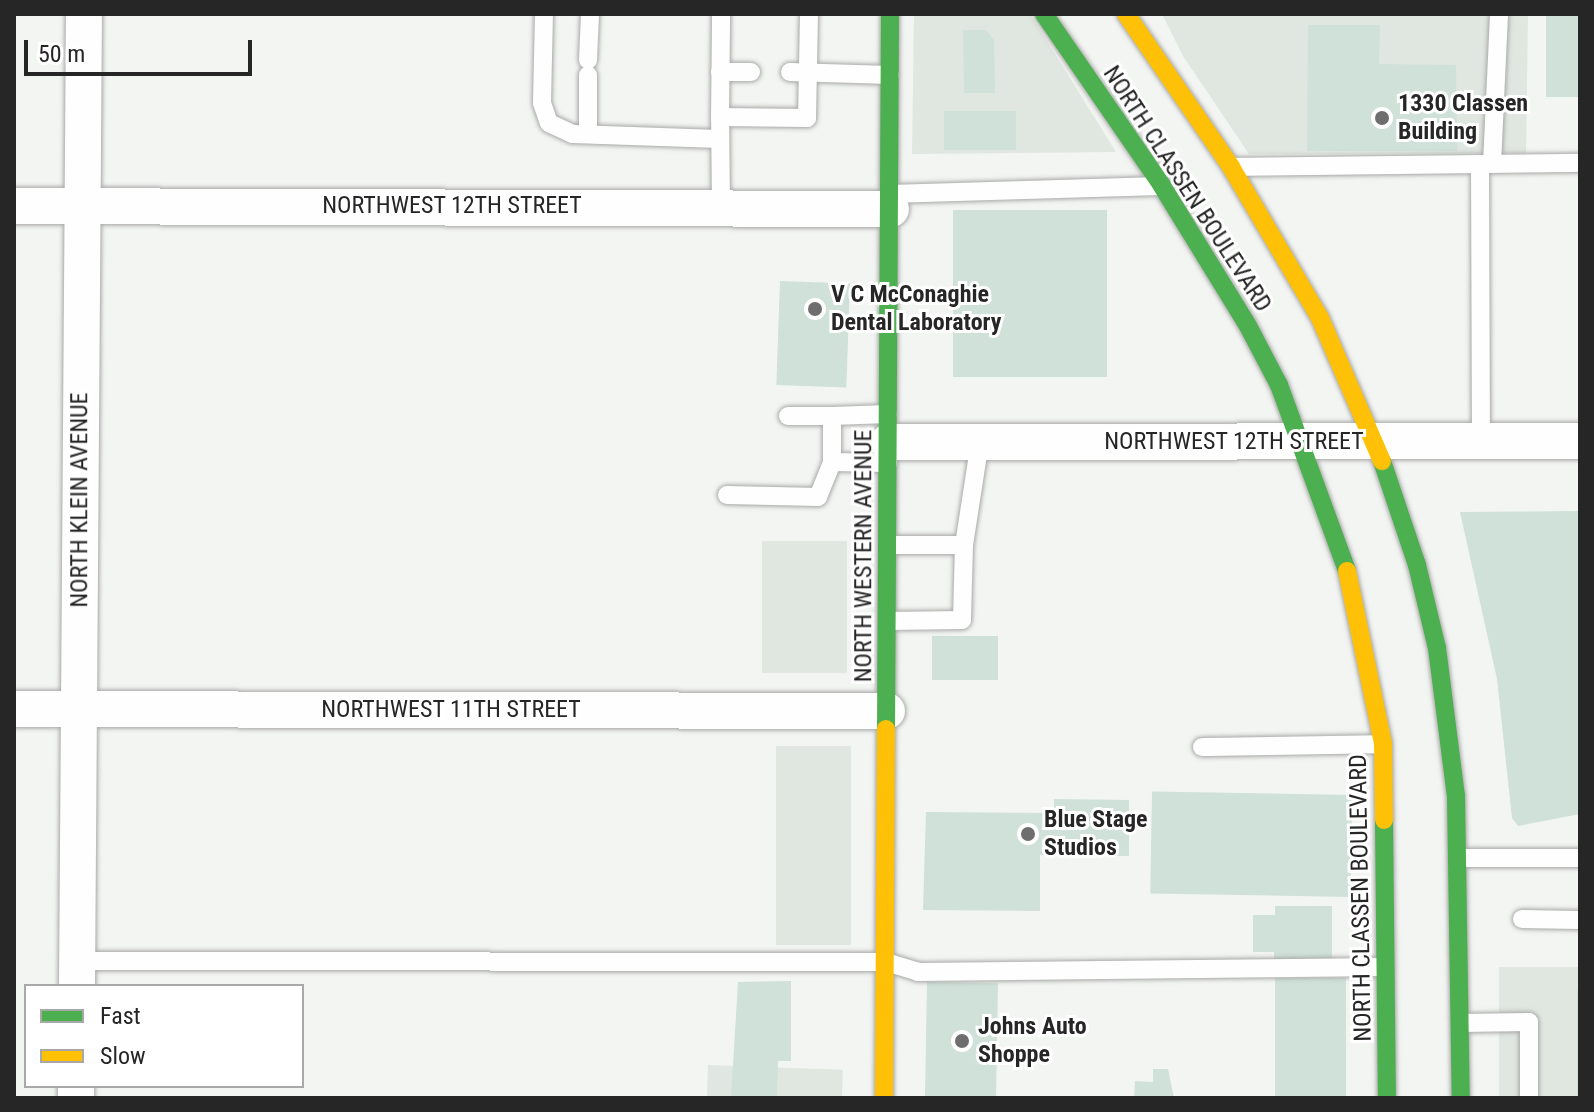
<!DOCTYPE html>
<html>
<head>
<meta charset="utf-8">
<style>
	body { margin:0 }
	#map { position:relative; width:1594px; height:1112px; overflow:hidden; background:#f3f5f3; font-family:"Roboto Condensed",sans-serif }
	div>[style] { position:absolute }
	.built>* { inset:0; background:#e0e6e0; transform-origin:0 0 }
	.building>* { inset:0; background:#cfe1d9; transform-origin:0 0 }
	.roads { filter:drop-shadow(0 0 2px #a9aaa8) drop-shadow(0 0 2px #a9aaa8) }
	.lane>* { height:18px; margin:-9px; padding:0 9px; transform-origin:9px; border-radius:9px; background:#fdfefd }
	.street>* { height:36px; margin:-18px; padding:0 18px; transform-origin:18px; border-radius:18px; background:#fdfefd }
	.fast>* { height:18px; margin:-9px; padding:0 9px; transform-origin:9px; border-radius:9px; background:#4caf50 }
	.slow>* { height:18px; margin:-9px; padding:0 9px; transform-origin:9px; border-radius:9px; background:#ffc107 }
	.dots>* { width:22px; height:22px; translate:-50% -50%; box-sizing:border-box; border:4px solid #fff; border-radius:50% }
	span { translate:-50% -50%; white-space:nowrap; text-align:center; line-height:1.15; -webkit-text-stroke:6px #fff; paint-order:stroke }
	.poi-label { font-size:24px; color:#252625; font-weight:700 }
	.left { translate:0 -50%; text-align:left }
	.street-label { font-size:24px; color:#252625 }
	.frame { position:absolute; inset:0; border:16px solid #252625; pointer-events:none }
	.legend { position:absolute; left:24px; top:984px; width:280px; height:104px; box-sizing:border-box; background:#fff; border:2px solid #a8a8a8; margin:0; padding:10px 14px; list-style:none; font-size:24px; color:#252625 }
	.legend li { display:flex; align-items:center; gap:16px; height:40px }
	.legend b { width:40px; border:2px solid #a8a8a8 }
	.scale { position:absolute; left:24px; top:40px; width:228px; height:36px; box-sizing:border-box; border:4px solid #252625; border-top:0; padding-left:10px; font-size:24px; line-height:28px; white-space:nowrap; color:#252625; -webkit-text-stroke:6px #fff; paint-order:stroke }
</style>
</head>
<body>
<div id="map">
	<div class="built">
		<div style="clip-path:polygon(914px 14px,1030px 14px,1116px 152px,912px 154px)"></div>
		<div style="clip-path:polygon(1162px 14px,1528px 14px,1526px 153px,1249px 154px,1183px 56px)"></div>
		<div style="left:762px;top:541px;width:85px;height:132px"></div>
		<div style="left:776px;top:746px;width:75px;height:199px"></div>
		<div style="left:1499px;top:967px;width:81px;height:131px"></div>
		<div style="left:708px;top:1065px;width:135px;height:33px;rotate:2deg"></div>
	</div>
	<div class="building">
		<div style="left:1546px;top:14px;width:34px;height:83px"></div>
		<div style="clip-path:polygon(1308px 25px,1380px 25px,1379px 64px,1456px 65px,1457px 151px,1307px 151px)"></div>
		<div style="clip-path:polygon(963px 30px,986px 30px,994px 40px,995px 93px,964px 93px)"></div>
		<div style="left:944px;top:111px;width:72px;height:39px"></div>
		<div style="left:953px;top:210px;width:154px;height:167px"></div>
		<div style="left:780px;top:281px;width:70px;height:104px;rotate:2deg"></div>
		<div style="clip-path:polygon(1580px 511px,1580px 814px,1518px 826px,1512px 818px,1497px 679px,1460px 512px)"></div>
		<div style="left:932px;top:636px;width:66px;height:44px"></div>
		<div style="left:1352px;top:795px;width:102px;height:200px;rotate:91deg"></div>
		<div style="clip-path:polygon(1054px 799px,1129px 800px,1129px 856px,1040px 855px,1040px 911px,923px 910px,926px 812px,1054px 813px)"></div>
		<div style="clip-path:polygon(1275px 906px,1332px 906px,1332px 960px,1274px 961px,1274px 952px,1253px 952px,1253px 915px,1275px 915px)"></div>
		<div style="left:1275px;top:978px;width:71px;height:120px"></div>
		<div style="clip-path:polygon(791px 981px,791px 1061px,778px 1061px,777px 1098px,731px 1098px,738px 982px)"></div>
		<div style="left:927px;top:982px;width:71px;height:116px;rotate:1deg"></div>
		<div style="left:1577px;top:989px;width:3px;height:109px"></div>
		<div style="clip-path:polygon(1153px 1069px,1168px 1069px,1174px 1098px,1134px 1098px,1135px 1081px,1153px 1082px)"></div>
	</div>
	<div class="roads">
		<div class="lane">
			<div style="left:544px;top:14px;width:89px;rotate:91.3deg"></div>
			<div style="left:542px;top:103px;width:21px;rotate:71deg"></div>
			<div style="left:549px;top:123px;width:26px;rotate:25deg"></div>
			<div style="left:573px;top:134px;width:146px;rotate:2deg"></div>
			<div style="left:588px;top:60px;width:46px;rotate:-87.5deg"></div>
			<div style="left:720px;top:72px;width:31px"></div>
			<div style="left:790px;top:72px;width:100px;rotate:1.7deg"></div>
			<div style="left:720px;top:117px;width:103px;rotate:-89.4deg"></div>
			<div style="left:588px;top:134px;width:59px;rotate:-90deg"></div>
			<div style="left:1480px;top:164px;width:278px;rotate:89.8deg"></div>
			<div style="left:1492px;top:164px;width:150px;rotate:-87.3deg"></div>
			<div style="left:1234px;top:167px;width:346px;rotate:-0.7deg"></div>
			<div style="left:890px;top:194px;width:270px;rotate:-1.7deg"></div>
			<div style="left:721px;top:206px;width:89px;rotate:-90.6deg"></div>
			<div style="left:720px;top:117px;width:87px;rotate:0.7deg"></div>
			<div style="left:807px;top:118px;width:104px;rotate:-88.9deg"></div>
			<div style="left:788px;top:416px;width:44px"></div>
			<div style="left:832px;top:462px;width:46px;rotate:-90deg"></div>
			<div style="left:832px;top:416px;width:56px;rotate:-2deg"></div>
			<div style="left:727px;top:495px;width:91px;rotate:1.3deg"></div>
			<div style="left:818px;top:497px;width:38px;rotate:-68deg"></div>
			<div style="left:832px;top:462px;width:56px;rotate:1deg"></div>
			<div style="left:888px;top:545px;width:76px"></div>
			<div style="left:888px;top:621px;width:74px;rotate:-0.8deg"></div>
			<div style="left:962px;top:620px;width:75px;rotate:-88.5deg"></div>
			<div style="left:964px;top:545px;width:104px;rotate:-81.2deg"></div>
			<div style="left:1202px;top:747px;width:181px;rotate:-0.9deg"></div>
			<div style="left:1458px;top:858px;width:122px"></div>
			<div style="left:1522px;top:919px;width:58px;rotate:1deg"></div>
			<div style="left:77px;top:961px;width:809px;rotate:0.07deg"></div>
			<div style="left:886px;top:962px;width:34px;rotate:17deg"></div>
			<div style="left:918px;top:972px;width:467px;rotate:-0.6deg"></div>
			<div style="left:1460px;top:1023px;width:69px;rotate:-0.8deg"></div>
			<div style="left:1529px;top:1022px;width:76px;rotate:90deg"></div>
		</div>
		<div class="street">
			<div style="left:14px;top:206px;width:877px;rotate:0.2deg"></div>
			<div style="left:888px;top:442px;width:692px;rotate:-0.08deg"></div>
			<div style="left:14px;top:709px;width:873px;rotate:0.13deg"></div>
			<div style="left:77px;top:986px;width:972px;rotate:-89.59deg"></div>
			<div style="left:76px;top:1098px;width:12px;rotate:-90deg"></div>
		</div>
		<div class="fast">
			<div style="left:1044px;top:14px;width:209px;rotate:55.5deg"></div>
			<div style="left:1162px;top:186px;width:164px;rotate:58.4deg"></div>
			<div style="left:1248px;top:326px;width:67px;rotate:62.3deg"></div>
			<div style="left:1279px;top:385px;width:198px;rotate:69.9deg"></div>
			<div style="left:1382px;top:461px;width:110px;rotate:71.4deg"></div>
			<div style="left:1417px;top:565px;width:85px;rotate:76.5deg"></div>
			<div style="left:1437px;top:648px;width:149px;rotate:82.7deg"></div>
			<div style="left:1456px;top:796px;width:302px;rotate:89.1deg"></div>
			<div style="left:886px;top:729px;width:715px;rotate:-89.68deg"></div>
			<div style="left:1384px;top:820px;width:278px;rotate:89.4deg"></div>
		</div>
		<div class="slow">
			<div style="left:1126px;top:14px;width:186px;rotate:55.5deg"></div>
			<div style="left:1231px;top:167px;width:175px;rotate:59.5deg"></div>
			<div style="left:1320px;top:318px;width:156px;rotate:66.6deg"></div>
			<div style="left:1347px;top:571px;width:177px;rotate:78.2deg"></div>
			<div style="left:1383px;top:744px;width:76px;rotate:89.2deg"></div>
			<div style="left:884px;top:1098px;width:369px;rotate:-89.7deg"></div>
		</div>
	</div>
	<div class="dots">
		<div style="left:1382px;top:118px;background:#6d6e6d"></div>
		<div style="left:815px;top:309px;background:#6d6e6d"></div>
		<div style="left:1028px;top:834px;background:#6d6e6d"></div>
		<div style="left:962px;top:1041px;background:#6d6e6d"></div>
	</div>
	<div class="poi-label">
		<span class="left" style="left:1398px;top:118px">1330 Classen<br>Building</span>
		<span class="left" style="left:831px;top:309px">V C McConaghie<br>Dental Laboratory</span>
		<span class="left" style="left:1044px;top:834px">Blue Stage<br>Studios</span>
		<span class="left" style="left:978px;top:1041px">Johns Auto<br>Shoppe</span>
	</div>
	<div class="street-label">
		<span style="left:1187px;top:189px;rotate:57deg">NORTH CLASSEN BOULEVARD</span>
		<span style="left:452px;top:206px">NORTHWEST 12TH STREET</span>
		<span style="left:1234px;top:442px">NORTHWEST 12TH STREET</span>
		<span style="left:80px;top:500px;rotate:-90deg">NORTH KLEIN AVENUE</span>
		<span style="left:864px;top:556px;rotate:-90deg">NORTH WESTERN AVENUE</span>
		<span style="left:451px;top:710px">NORTHWEST 11TH STREET</span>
		<span style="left:1361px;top:898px;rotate:-91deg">NORTH CLASSEN BOULEVARD</span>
	</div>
	<div class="frame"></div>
	<ul class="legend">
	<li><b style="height:10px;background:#4caf50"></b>Fast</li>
	<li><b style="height:10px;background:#ffc107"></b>Slow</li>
	</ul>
	<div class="scale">50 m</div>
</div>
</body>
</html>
